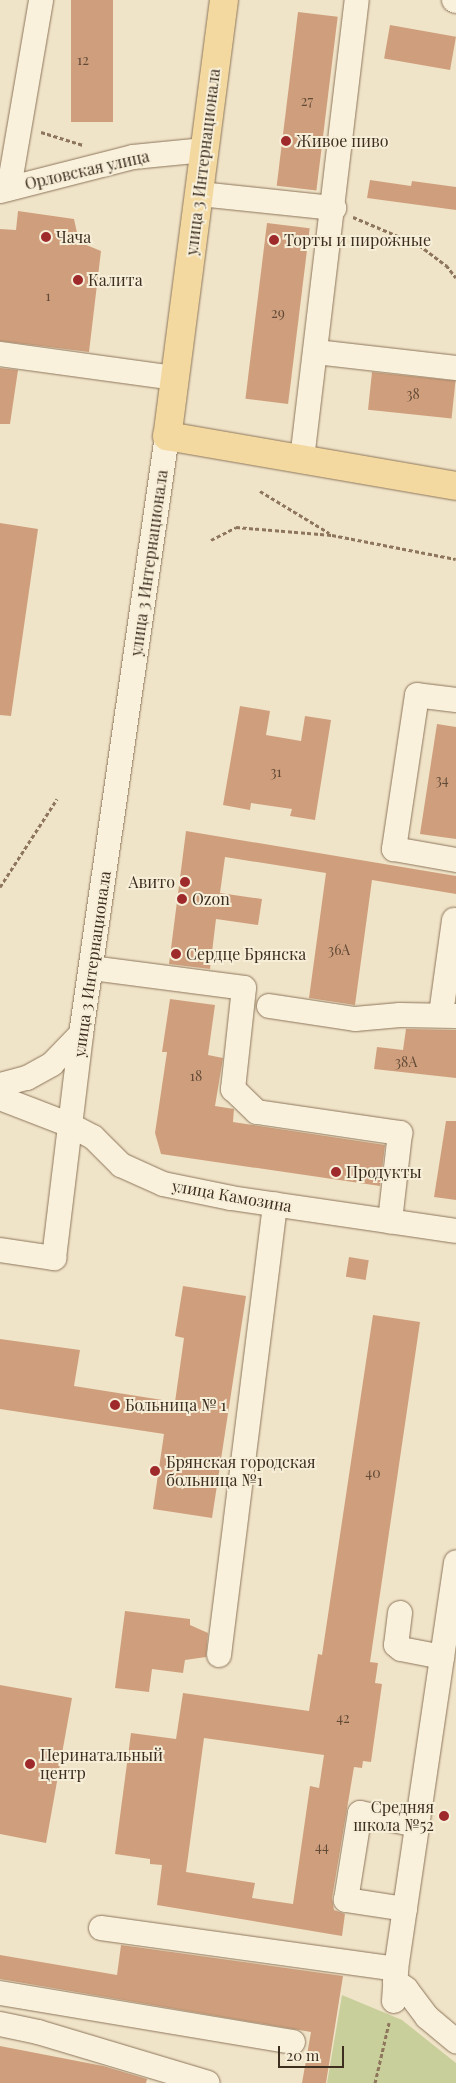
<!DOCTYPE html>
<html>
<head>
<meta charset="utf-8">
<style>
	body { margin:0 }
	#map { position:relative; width:456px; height:2083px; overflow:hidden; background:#f0e4c8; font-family:"Playfair Display",serif }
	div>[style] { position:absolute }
	.green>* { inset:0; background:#c9cf9b }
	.building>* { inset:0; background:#cf9f7d; transform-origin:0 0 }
	.path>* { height:3px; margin-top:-1.5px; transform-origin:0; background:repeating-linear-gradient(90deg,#8d765c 0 4px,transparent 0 6.5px) }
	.roads { filter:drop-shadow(0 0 1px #8d765c) drop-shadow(0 0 1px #8d765c) }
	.minor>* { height:24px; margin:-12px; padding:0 12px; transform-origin:12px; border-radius:12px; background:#faf1dc }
	.major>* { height:28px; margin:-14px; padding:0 14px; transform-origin:14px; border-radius:14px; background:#f3d9a0 }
	.dots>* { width:14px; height:14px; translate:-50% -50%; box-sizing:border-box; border:2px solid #f7eed8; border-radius:50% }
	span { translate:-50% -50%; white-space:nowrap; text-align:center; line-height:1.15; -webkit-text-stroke:4px #f7eed8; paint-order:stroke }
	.number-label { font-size:14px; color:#624a37 }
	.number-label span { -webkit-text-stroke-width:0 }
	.poi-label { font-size:16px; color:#3d2e20 }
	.left { translate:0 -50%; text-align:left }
	.right { translate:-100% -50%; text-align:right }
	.street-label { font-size:16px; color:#3d2e20 }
	.scale { position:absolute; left:278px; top:2046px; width:66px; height:22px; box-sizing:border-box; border:2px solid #3d2e20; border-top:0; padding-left:6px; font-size:15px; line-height:18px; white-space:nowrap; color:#3d2e20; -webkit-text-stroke:4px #f7eed8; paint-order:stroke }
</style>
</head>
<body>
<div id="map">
	<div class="green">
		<div style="clip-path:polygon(342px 1995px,402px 2020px,456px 2063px,456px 2083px,327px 2083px)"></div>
	</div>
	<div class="building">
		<div style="left:71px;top:0;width:42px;height:122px"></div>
		<div style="left:298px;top:12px;width:40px;height:175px;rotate:7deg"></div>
		<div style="left:390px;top:25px;width:67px;height:34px;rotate:10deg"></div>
		<div style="clip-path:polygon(370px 180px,411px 186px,412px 181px,456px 187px,456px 210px,367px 198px)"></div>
		<div style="clip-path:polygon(18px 211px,74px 219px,79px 242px,101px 251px,89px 352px,0 341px,0 229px,16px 230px)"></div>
		<div style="left:267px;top:223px;width:43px;height:177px;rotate:7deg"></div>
		<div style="clip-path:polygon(0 368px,18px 370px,10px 424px,0 424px)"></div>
		<div style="left:372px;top:372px;width:84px;height:38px;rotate:6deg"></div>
		<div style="clip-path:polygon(0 523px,38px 529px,11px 716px,0 715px)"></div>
		<div style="clip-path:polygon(240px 706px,270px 711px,266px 735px,301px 741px,305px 716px,331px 720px,315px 820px,290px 816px,292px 809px,251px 803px,250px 810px,223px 805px)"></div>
		<div style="clip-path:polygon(437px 724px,456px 727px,456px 839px,420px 834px)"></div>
		<div style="clip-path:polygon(186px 831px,456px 876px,456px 894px,372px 880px,355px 1005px,309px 998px,326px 873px,225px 857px,220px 893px,262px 899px,258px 925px,216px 919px,210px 969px,169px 964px)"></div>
		<div style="clip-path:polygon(170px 999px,215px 1005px,208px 1055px,223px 1058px,215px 1106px,234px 1109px,233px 1122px,385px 1145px,380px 1186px,161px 1154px,155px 1133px,167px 1052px,162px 1052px)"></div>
		<div style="clip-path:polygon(406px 1029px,456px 1030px,456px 1078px,374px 1069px,377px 1047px,403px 1050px)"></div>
		<div style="clip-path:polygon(446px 1121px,456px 1121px,456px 1200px,434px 1197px)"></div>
		<div style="left:349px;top:1257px;width:20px;height:20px;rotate:9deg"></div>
		<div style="clip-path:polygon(183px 1286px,246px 1296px,212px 1518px,153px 1509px,164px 1434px,0 1409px,0 1339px,80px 1350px,74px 1386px,175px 1402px,184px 1338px,175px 1336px)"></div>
		<div style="clip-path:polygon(evenodd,373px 1315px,420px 1322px,370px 1662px,378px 1663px,375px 1683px,382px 1684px,371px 1762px,363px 1761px,362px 1768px,354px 1767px,332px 1898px,334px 1910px,345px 1914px,342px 1936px,157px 1905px,162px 1865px,150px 1864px,150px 1859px,115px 1854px,131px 1733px,176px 1739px,183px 1693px,309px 1711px,318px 1654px,322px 1655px,373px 1315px,204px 1738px,324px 1755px,319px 1788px,310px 1786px,293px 1904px,252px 1898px,255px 1883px,186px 1872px,204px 1738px)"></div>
		<div style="clip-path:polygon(125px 1611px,190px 1619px,190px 1625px,208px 1633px,206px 1657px,185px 1660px,183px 1673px,152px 1669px,149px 1692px,115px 1688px)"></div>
		<div style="clip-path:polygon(0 1685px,72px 1698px,46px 1843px,0 1834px)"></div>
		<div style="clip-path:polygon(121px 1945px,343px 1976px,326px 2083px,302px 2083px,311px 2032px,0 1979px,0 1955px,117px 1975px)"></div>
		<div style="clip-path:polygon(0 2046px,103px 2066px,147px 2079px,146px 2083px,0 2083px)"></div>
	</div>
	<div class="path">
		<div style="left:41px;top:132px;width:44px;rotate:17.2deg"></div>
		<div style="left:353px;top:217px;width:72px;rotate:23deg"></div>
		<div style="left:419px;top:245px;width:34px;rotate:37deg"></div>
		<div style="left:446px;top:265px;width:16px;rotate:52deg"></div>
		<div style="left:260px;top:491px;width:81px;rotate:31.3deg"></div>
		<div style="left:211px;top:540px;width:28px;rotate:-27deg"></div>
		<div style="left:236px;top:527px;width:96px;rotate:4.8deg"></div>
		<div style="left:332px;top:535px;width:126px;rotate:11deg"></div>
		<div style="left:0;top:887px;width:105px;rotate:-57.1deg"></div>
		<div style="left:375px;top:2083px;width:62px;rotate:-76.9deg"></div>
	</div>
	<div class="roads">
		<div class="minor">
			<div style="left:454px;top:0;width:2px;rotate:27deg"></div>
			<div style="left:9px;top:188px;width:191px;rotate:-80.3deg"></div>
			<div style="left:0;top:191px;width:137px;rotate:-14.3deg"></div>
			<div style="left:133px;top:157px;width:72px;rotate:-5.6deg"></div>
			<div style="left:200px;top:194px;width:135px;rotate:6deg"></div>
			<div style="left:316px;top:352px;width:141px;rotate:6.5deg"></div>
			<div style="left:0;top:354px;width:177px;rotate:7.8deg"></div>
			<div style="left:302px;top:459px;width:462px;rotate:-83.2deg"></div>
			<div style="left:456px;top:700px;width:39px;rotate:-173deg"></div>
			<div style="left:417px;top:695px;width:156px;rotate:98.5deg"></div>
			<div style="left:394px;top:849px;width:63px;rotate:10.1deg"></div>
			<div style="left:91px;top:968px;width:154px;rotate:7.4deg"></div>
			<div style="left:244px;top:988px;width:102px;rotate:96.2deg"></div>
			<div style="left:233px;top:1089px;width:33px;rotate:44deg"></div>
			<div style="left:257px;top:1112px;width:145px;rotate:8.4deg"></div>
			<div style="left:400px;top:1133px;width:89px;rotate:96.5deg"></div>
			<div style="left:269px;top:1006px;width:87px;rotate:8.6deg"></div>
			<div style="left:355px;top:1019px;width:45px;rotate:-5.1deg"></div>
			<div style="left:400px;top:1015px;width:56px;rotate:1deg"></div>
			<div style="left:441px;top:1014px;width:95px;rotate:-82.1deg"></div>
			<div style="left:0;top:1085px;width:28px;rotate:-15deg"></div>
			<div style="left:27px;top:1078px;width:29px;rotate:-29deg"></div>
			<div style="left:52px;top:1064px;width:42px;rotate:-46deg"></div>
			<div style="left:0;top:1098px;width:75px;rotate:21.1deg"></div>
			<div style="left:70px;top:1125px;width:26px;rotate:28deg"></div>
			<div style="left:93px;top:1137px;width:40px;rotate:45deg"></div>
			<div style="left:121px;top:1165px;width:46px;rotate:24.3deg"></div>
			<div style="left:163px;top:1184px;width:69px;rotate:11.6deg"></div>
			<div style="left:231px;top:1198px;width:227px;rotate:8.3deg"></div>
			<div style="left:0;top:1250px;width:55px;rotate:8.4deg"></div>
			<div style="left:54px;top:1258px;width:226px;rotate:-83.1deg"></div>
			<div style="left:81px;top:1034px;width:604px;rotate:-81.82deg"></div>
			<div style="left:400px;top:1613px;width:32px;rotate:97deg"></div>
			<div style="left:396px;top:1645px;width:6px;rotate:39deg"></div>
			<div style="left:401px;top:1649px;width:42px;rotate:11deg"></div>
			<div style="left:219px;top:1655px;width:454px;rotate:-82.9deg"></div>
			<div style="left:405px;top:1909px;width:60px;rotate:-171.3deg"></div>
			<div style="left:346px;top:1900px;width:88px;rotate:-80.9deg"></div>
			<div style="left:360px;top:1813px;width:58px;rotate:11.9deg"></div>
			<div style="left:101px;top:1928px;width:298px;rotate:7.9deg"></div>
			<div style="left:395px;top:1981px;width:14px;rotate:36deg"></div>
			<div style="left:406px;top:1989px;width:35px;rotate:53deg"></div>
			<div style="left:427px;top:2017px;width:38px;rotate:40deg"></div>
			<div style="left:0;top:1993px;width:297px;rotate:9.5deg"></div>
			<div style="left:394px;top:2001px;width:32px;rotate:-86deg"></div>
			<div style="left:396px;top:1969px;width:411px;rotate:-81.6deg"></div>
			<div style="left:0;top:2024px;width:39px;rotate:12deg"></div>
			<div style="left:38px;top:2032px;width:177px;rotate:16.7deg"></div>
		</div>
		<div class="major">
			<div style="left:224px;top:0;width:440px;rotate:97.4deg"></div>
			<div style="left:167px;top:436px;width:293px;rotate:9.8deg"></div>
		</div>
	</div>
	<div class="dots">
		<div style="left:286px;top:141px;background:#9e2a2b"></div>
		<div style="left:46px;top:237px;background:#9e2a2b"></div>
		<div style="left:274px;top:240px;background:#9e2a2b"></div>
		<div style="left:78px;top:280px;background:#9e2a2b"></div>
		<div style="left:185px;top:882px;background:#9e2a2b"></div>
		<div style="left:182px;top:899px;background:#9e2a2b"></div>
		<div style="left:176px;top:954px;background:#9e2a2b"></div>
		<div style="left:336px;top:1172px;background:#9e2a2b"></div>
		<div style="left:115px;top:1405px;background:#9e2a2b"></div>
		<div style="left:155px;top:1471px;background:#9e2a2b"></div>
		<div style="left:30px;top:1764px;background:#9e2a2b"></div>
		<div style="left:444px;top:1816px;background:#9e2a2b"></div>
	</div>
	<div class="number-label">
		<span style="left:83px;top:60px">12</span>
		<span style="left:307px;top:101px">27</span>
		<span style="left:48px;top:296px">1</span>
		<span style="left:278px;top:313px">29</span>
		<span style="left:413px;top:394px">38</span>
		<span style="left:276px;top:772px">31</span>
		<span style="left:442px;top:780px">34</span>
		<span style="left:339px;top:950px">36А</span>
		<span style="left:406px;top:1062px">38А</span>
		<span style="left:196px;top:1076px">18</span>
		<span style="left:373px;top:1473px">40</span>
		<span style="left:343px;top:1718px">42</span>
		<span style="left:322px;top:1847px">44</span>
	</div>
	<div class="poi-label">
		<span class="left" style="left:296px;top:141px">Живое пиво</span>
		<span class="left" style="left:56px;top:237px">Чача</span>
		<span class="left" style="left:284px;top:240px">Торты и пирожные</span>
		<span class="left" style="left:88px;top:280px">Калита</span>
		<span class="right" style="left:175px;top:882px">Авито</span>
		<span class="left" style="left:192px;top:899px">Ozon</span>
		<span class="left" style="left:186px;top:954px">Сердце Брянска</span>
		<span class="left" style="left:346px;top:1172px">Продукты</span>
		<span class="left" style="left:125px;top:1405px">Больница № 1</span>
		<span class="left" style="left:166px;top:1471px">Брянская городская<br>больница №1</span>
		<span class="left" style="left:40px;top:1764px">Перинатальный<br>центр</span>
		<span class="right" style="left:434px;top:1816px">Средняя<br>школа №52</span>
	</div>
	<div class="street-label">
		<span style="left:203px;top:162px;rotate:-83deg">улица 3 Интернационала</span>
		<span style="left:87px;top:170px;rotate:-13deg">Орловская улица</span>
		<span style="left:149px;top:563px;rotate:-82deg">улица 3 Интернационала</span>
		<span style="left:92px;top:964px;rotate:-82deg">улица 3 Интернационала</span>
		<span style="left:232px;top:1196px;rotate:10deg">улица Камозина</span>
	</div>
	<div class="scale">20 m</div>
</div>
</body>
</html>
